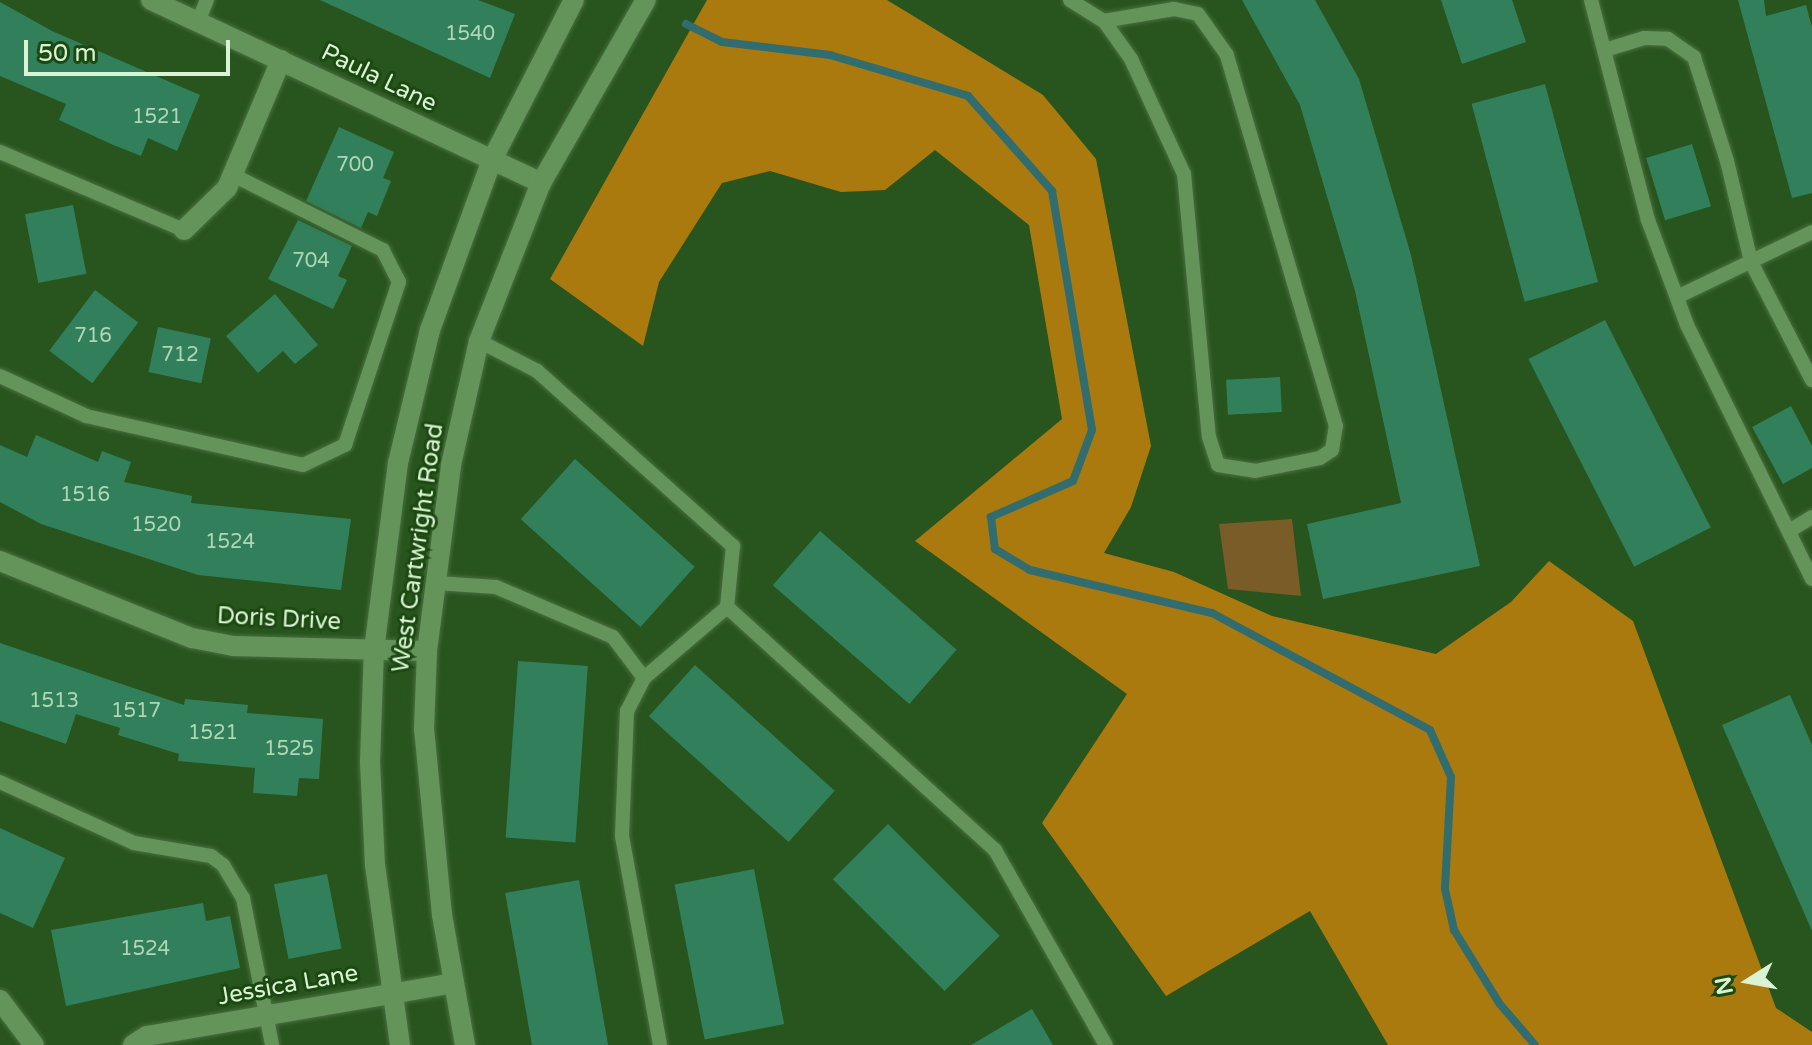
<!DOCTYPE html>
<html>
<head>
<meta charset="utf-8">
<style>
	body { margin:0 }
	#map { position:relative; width:1812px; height:1045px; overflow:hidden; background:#28541d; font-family:"Varela Round",sans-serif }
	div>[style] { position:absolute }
	.green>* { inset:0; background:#795c28 }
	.forest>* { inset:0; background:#ab7a0f }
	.stream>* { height:8px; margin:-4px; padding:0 4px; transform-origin:4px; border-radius:4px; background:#316c6f }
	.building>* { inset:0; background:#31805b; transform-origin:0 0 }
	.roads { filter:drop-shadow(0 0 2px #497040) drop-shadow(0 0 2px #497040) }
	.lane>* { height:14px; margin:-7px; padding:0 7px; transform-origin:7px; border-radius:7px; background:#65945b }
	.street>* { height:20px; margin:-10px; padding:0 10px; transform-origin:10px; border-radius:10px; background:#65945b }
	.secondary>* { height:20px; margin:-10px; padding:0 10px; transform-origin:10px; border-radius:10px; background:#65945b }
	span { translate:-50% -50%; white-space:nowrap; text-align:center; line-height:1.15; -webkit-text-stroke:6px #1c4911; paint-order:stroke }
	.number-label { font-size:20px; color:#b0d6b6 }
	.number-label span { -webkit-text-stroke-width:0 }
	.street-label { font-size:24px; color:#daf3d4 }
	.north { position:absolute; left:1708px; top:941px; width:80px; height:80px; -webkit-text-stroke:6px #1c4911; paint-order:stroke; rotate:259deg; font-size:22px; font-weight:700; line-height:32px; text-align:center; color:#daf3d4 }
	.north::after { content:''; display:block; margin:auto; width:28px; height:36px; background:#daf3d4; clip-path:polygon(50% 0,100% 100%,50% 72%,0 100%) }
	.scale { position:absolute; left:24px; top:40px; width:206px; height:36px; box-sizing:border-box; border:4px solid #daf3d4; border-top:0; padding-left:10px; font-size:24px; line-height:28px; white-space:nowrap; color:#daf3d4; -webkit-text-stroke:6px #1c4911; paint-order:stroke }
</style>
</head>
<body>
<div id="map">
	<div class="green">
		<div style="clip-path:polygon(1292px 519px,1301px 596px,1228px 589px,1219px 524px)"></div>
	</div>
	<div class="forest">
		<div style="clip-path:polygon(707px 0,887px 0,1043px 95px,1096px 159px,1151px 446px,1131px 507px,1104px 553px,1174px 572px,1272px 616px,1436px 654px,1511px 602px,1549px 561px,1633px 621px,1776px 1008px,1812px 1032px,1812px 1045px,1388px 1045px,1310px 911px,1166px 996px,1042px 823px,1127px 694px,915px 541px,1062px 419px,1029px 225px,935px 150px,885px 190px,841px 192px,770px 171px,722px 183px,659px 282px,643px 346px,550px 279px)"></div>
	</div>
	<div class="stream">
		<div style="left:686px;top:24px;width:40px;rotate:26.6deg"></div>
		<div style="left:722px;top:42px;width:109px;rotate:6.9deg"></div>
		<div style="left:830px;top:55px;width:144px;rotate:16.5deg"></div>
		<div style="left:968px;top:96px;width:127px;rotate:48.5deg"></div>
		<div style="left:1052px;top:191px;width:242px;rotate:80.5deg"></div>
		<div style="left:1092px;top:430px;width:54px;rotate:110.4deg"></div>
		<div style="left:1073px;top:481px;width:90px;rotate:156.3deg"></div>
		<div style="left:991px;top:517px;width:32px;rotate:83deg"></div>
		<div style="left:995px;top:549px;width:41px;rotate:31deg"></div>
		<div style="left:1030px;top:570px;width:187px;rotate:13.3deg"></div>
		<div style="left:1212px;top:613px;width:247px;rotate:28.2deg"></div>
		<div style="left:1430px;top:730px;width:51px;rotate:65.9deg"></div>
		<div style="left:1451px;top:777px;width:112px;rotate:93.1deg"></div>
		<div style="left:1445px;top:889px;width:42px;rotate:77.6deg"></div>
		<div style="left:1454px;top:930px;width:86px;rotate:58.3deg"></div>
		<div style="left:1499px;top:1003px;width:55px;rotate:49.4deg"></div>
	</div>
	<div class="building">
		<div style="clip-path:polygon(320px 0,478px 0,515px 14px,490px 78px)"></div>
		<div style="clip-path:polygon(1242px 0,1315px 0,1359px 79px,1411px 255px,1480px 566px,1323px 599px,1307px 524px,1401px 503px,1355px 291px,1300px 105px)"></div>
		<div style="clip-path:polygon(1441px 0,1512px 0,1526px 42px,1462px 64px)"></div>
		<div style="clip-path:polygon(1738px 0,1764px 0,1766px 16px,1806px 5px,1812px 27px,1812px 193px,1792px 198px)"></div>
		<div style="clip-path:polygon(0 2px,52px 31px,200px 95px,177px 151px,148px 138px,141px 156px,111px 144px,59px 120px,66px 104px,0 76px)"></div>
		<div style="left:1545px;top:84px;width:205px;height:76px;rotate:75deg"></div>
		<div style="clip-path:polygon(339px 127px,394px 152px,383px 178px,391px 181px,377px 216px,368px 212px,361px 228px,306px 201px)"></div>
		<div style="left:1692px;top:144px;width:65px;height:48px;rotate:73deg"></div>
		<div style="left:73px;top:205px;width:70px;height:49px;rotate:79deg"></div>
		<div style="clip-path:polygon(298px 220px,352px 246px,338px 276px,347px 280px,333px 309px,268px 279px)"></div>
		<div style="left:95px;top:290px;width:54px;height:76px;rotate:37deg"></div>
		<div style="clip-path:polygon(275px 294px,318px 345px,295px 364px,283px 351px,258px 373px,226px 336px)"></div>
		<div style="left:1605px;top:320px;width:233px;height:86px;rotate:63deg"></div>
		<div style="left:158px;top:327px;width:54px;height:46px;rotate:12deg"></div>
		<div style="left:1280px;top:377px;width:35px;height:54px;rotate:87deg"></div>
		<div style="clip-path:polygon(1791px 406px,1812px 446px,1812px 468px,1783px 484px,1752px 427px)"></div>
		<div style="clip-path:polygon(36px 435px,98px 462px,102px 451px,131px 462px,124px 482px,192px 496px,191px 503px,351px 519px,341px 590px,198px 575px,41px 524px,0 502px,0 445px,27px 457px)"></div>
		<div style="left:575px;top:459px;width:161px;height:81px;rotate:42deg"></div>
		<div style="left:820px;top:531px;width:181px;height:72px;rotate:41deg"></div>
		<div style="clip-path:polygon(0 643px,184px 705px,185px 699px,248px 705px,247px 713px,323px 719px,319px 779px,299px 778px,297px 796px,253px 793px,255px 768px,178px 761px,179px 754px,118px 735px,120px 728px,76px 714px,66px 744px,0 721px)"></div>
		<div style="left:518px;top:661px;width:70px;height:177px;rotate:4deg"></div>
		<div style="left:695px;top:665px;width:188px;height:69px;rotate:42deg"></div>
		<div style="clip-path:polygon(1790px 695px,1812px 745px,1812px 931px,1722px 725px)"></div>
		<div style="left:888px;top:824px;width:158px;height:78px;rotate:45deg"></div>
		<div style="clip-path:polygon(0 828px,65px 858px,33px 928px,0 913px)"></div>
		<div style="left:754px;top:869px;width:158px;height:81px;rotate:79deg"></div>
		<div style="left:327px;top:874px;width:76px;height:54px;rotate:79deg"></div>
		<div style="left:579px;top:880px;width:168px;height:75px;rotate:80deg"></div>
		<div style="clip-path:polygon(203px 903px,206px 921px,230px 916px,240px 968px,66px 1006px,51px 930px)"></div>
		<div style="clip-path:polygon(1032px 1009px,1053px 1045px,971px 1045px)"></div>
	</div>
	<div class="roads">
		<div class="lane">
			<div style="left:1070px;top:0;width:40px;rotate:32deg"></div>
			<div style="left:1104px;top:21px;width:47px;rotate:54.6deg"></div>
			<div style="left:1131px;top:59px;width:127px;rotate:65.3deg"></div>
			<div style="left:1184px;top:174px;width:264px;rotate:84.6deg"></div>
			<div style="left:1209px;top:437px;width:29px;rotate:72deg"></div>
			<div style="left:1218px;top:465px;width:37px;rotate:9deg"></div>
			<div style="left:1255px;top:471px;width:66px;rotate:-11.3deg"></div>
			<div style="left:1320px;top:458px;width:14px;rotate:-34deg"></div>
			<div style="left:1332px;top:450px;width:24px;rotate:-81deg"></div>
			<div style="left:1336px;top:426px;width:387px;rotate:-106.4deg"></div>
			<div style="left:1227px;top:55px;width:50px;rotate:-125.3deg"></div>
			<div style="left:1198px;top:14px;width:25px;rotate:-168deg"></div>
			<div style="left:1174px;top:9px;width:71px;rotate:170.3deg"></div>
			<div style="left:1591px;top:0;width:227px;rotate:75.5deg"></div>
			<div style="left:1648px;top:220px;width:112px;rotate:69.6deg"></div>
			<div style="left:1687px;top:325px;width:283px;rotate:63.8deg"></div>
			<div style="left:198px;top:22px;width:24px;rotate:-68deg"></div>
			<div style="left:1605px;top:50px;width:41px;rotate:-17.1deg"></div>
			<div style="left:1644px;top:38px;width:24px;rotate:2deg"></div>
			<div style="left:1668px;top:39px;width:32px;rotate:35deg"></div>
			<div style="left:1694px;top:57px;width:109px;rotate:72.4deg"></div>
			<div style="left:1727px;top:161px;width:104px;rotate:76.6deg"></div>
			<div style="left:1751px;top:262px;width:133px;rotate:62.7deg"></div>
			<div style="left:0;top:152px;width:200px;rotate:23deg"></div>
			<div style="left:1677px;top:297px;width:150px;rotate:-25.7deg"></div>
			<div style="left:479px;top:341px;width:65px;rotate:27.3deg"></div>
			<div style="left:537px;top:371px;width:263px;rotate:41.8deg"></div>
			<div style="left:733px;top:546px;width:61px;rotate:95.6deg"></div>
			<div style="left:727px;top:607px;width:362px;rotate:42.2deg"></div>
			<div style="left:995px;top:850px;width:224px;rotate:60.4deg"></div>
			<div style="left:0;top:376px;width:95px;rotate:24.9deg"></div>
			<div style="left:86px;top:416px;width:222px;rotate:12.7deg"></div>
			<div style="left:303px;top:465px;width:47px;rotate:-25.5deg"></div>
			<div style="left:345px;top:445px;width:172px;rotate:-71.7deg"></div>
			<div style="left:399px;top:282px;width:36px;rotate:-117deg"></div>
			<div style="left:383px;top:250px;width:168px;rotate:-153.4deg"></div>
			<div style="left:1789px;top:531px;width:27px;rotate:-31deg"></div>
			<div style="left:436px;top:583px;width:60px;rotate:3.8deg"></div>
			<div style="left:496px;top:587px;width:127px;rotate:23.1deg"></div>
			<div style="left:613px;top:637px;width:51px;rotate:52.9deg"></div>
			<div style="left:644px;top:678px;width:109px;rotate:-40.5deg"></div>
			<div style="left:644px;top:678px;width:37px;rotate:117deg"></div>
			<div style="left:627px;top:711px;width:125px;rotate:92.3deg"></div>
			<div style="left:622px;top:836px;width:212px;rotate:79.7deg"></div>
			<div style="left:0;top:782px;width:147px;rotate:24.5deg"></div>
			<div style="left:134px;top:843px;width:78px;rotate:9.6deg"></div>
			<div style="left:211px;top:856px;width:15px;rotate:37deg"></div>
			<div style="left:223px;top:865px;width:39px;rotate:59deg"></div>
			<div style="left:243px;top:898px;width:150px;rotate:78.8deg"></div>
		</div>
		<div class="street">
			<div style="left:151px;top:0;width:431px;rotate:25.1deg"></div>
			<div style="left:184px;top:230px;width:60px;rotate:-44.3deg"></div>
			<div style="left:227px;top:188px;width:139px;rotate:-67.1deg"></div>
			<div style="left:0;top:561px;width:207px;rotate:21.9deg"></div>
			<div style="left:192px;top:638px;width:42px;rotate:11deg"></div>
			<div style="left:233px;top:646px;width:194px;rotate:1.5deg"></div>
			<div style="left:0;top:1000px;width:56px;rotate:52.9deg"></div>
			<div style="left:133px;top:1045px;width:17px;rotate:-33deg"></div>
			<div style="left:147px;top:1036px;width:311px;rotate:-9.8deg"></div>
		</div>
		<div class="secondary">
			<div style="left:400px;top:1045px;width:182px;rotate:-97.9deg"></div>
			<div style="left:375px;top:865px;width:103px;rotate:-92.8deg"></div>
			<div style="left:370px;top:762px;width:112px;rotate:-88deg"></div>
			<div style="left:374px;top:650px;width:189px;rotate:-82.7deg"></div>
			<div style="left:398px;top:463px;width:137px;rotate:-76.5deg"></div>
			<div style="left:430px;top:330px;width:179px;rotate:-70deg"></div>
			<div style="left:491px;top:162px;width:182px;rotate:-62.9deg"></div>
			<div style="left:465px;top:1045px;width:132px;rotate:-100deg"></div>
			<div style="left:442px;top:915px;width:187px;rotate:-95.5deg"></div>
			<div style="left:424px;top:729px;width:78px;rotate:-87.8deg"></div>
			<div style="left:427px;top:651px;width:188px;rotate:-82.6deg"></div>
			<div style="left:451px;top:465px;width:127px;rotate:-77.3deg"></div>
			<div style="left:479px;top:341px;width:170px;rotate:-68.6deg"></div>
			<div style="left:541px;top:183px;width:211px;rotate:-60.2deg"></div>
		</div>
	</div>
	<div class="number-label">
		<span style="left:470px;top:34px">1540</span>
		<span style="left:157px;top:117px">1521</span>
		<span style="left:355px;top:165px">700</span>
		<span style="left:311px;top:261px">704</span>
		<span style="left:93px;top:336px">716</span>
		<span style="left:180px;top:355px">712</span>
		<span style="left:85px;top:495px">1516</span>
		<span style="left:156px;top:525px">1520</span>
		<span style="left:230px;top:542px">1524</span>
		<span style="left:54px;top:701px">1513</span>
		<span style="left:136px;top:711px">1517</span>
		<span style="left:213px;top:733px">1521</span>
		<span style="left:289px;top:749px">1525</span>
		<span style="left:145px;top:949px">1524</span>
	</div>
	<div class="street-label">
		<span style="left:379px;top:78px;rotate:26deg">Paula Lane</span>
		<span style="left:418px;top:548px;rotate:-82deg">West Cartwright Road</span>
		<span style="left:279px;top:619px;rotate:3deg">Doris Drive</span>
		<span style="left:288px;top:985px;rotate:-10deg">Jessica Lane</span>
	</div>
	<div class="north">N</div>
	<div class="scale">50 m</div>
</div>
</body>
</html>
